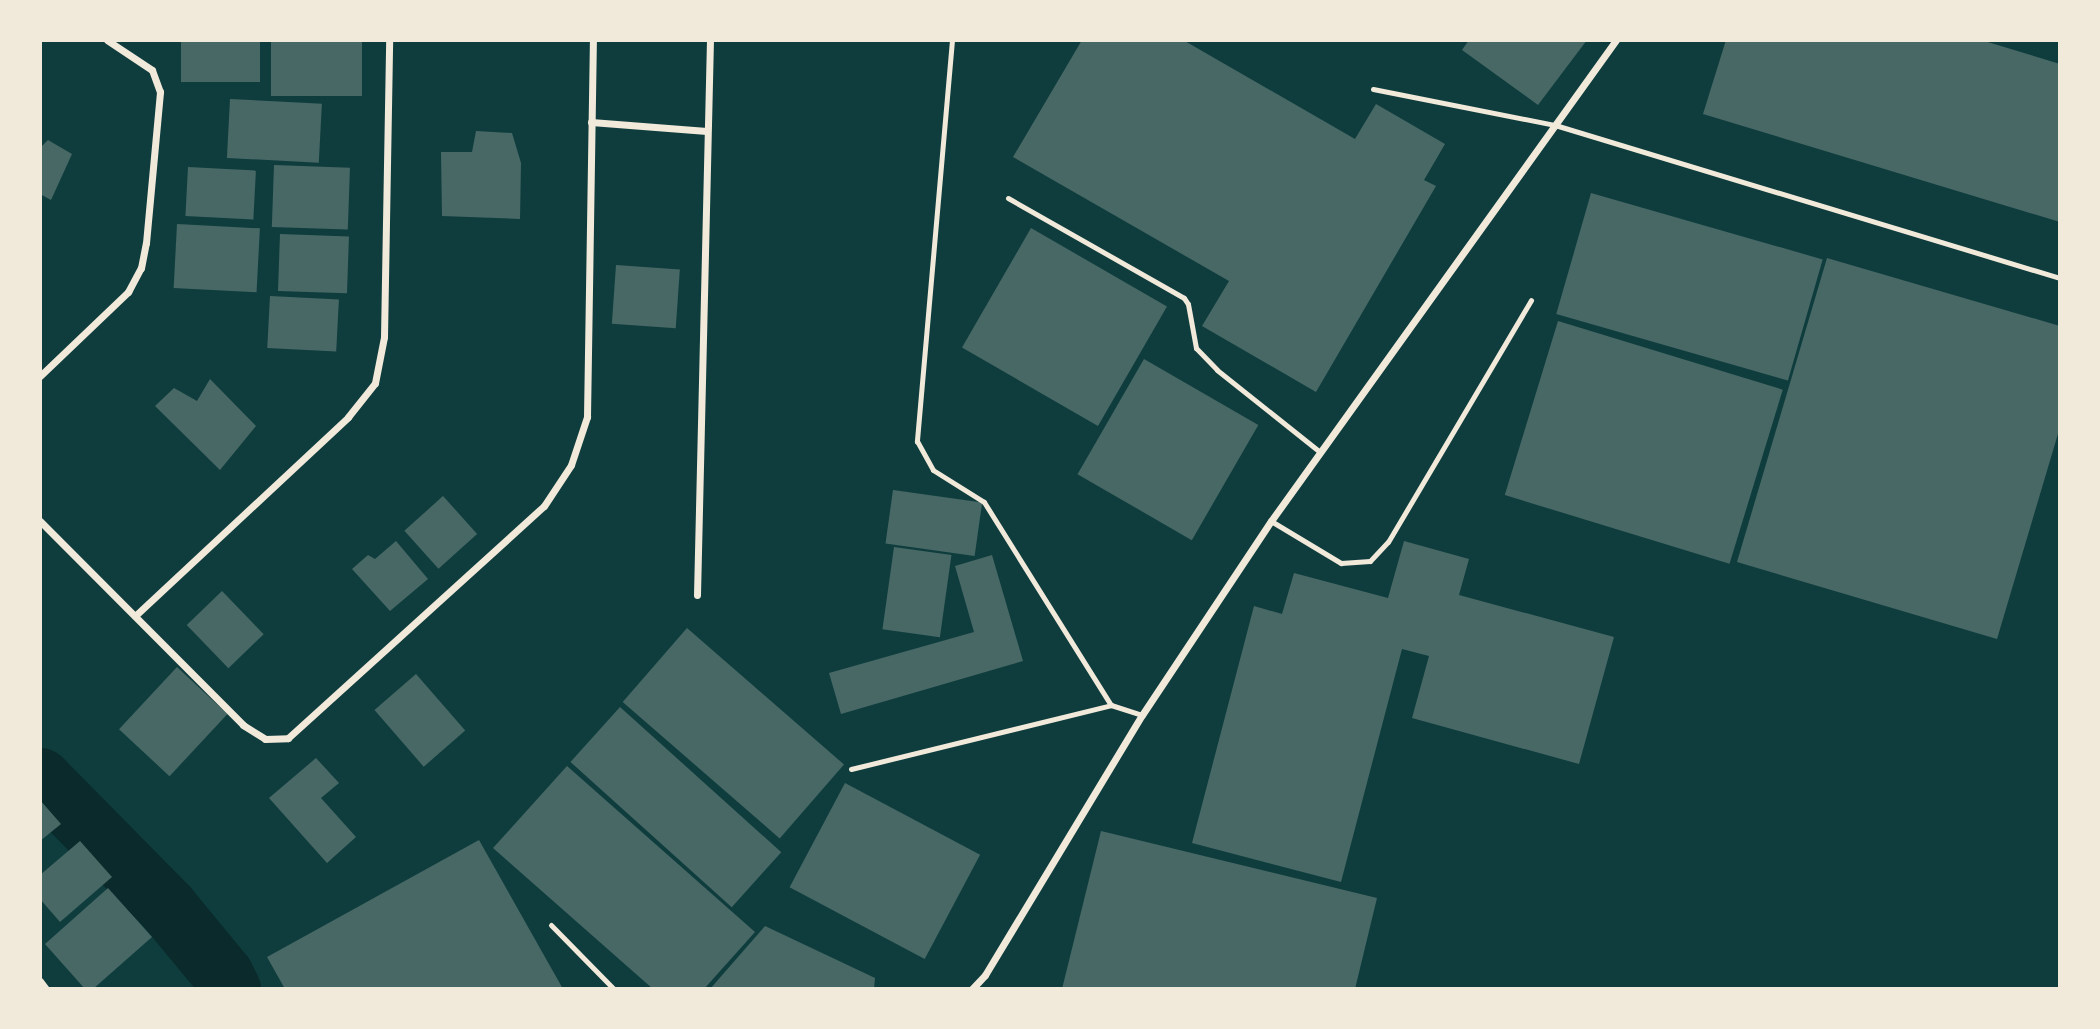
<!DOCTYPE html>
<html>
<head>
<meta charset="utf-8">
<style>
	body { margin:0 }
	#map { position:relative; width:2100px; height:1029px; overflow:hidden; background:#0f3d3e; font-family:"IBM Plex Sans",sans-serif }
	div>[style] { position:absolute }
	.river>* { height:61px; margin:-30.5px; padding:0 30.5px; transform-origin:30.5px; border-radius:30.5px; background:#0a2a2b }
	.building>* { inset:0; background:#486865; transform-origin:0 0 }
	.service>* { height:5px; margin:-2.5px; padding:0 2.5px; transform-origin:2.5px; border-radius:2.5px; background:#f1e9da }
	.minor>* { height:7px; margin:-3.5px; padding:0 3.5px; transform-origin:3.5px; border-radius:3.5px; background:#f1e9da }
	span { translate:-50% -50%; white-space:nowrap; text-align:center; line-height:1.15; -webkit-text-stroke:5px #f1e9da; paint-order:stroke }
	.frame { position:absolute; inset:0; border:42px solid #f1e9da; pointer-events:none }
</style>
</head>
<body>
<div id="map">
	<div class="river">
		<div style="left:40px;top:778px;width:181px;rotate:45.4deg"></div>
		<div style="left:167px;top:907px;width:88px;rotate:50.5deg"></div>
		<div style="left:223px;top:975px;width:16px;rotate:63deg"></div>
	</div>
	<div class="building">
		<div style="left:181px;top:40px;width:79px;height:42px"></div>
		<div style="left:271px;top:40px;width:91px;height:56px"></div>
		<div style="clip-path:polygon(1082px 40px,1183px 40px,1355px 139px,1376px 104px,1445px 144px,1424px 180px,1436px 186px,1316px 392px,1202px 326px,1229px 281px,1013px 157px)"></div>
		<div style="clip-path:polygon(1469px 40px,1587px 40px,1538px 105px,1462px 50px)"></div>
		<div style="clip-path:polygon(1726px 40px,1981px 40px,2060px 64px,2060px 222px,1703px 114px)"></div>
		<div style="left:230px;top:99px;width:92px;height:59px;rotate:3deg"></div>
		<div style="clip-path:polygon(476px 131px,512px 133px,521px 163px,520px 219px,442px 216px,441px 152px,472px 152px)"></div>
		<div style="clip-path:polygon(48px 140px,72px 154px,51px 200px,40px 194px,40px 148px)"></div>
		<div style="left:274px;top:165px;width:76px;height:62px;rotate:2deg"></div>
		<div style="left:188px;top:167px;width:68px;height:49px;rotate:3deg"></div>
		<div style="left:1591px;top:193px;width:241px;height:126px;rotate:16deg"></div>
		<div style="left:177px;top:224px;width:83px;height:64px;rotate:3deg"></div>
		<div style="left:1031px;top:228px;width:157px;height:138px;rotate:30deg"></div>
		<div style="left:280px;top:234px;width:69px;height:57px;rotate:2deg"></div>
		<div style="clip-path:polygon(1827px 258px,2060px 326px,2060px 427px,1997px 639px,1737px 562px)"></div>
		<div style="left:616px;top:265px;width:64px;height:59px;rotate:4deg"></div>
		<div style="left:270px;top:296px;width:69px;height:52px;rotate:3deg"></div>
		<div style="left:1558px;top:321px;width:235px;height:182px;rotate:17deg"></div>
		<div style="left:1144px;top:359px;width:132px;height:133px;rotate:30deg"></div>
		<div style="clip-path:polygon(210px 379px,256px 426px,220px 470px,155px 406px,174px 388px,197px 401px)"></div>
		<div style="left:893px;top:490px;width:90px;height:54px;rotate:8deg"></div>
		<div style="left:443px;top:496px;width:51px;height:52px;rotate:48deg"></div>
		<div style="clip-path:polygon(396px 541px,428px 579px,390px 611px,352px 569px,368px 555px,375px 559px)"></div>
		<div style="clip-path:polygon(1404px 541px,1469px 559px,1459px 595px,1614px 637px,1579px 764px,1412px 718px,1429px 656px,1402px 649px,1341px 882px,1192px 843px,1254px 606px,1282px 614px,1294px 573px,1388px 598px)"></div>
		<div style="left:894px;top:547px;width:58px;height:83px;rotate:8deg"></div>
		<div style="clip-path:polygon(992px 555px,1023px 661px,841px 714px,829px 673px,974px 632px,955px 566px)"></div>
		<div style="left:222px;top:591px;width:60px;height:49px;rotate:46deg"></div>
		<div style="left:687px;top:628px;width:208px;height:98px;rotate:41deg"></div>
		<div style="left:177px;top:667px;width:69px;height:85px;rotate:43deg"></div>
		<div style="left:416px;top:674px;width:75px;height:55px;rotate:49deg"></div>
		<div style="left:620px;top:707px;width:217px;height:74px;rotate:42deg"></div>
		<div style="clip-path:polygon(316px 758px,339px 783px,321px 798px,356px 837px,327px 863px,269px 798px)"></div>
		<div style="clip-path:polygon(567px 766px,755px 932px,704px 989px,653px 989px,493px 848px)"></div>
		<div style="left:845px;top:783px;width:153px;height:118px;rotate:28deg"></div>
		<div style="clip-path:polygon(40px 800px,61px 824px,40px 841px)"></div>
		<div style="clip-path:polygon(1101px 831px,1377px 898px,1355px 989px,1062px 989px)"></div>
		<div style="clip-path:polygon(479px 840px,563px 989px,285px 989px,267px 957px)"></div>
		<div style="clip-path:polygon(80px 841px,112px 877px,60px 922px,40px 899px,40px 875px)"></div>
		<div style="clip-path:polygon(108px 888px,152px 937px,93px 989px,85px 989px,45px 944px)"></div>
		<div style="clip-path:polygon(765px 926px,875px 978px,874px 989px,710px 989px)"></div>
	</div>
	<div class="service">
		<div style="left:952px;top:40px;width:403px;rotate:95deg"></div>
		<div style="left:917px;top:441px;width:33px;rotate:61deg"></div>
		<div style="left:933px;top:470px;width:60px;rotate:32.1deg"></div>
		<div style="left:984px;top:502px;width:239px;rotate:58deg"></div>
		<div style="left:1373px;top:89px;width:186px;rotate:11.2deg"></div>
		<div style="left:1555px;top:125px;width:528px;rotate:16.86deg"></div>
		<div style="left:1008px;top:198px;width:202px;rotate:29.6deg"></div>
		<div style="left:1184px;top:298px;width:7px;rotate:56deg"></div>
		<div style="left:1188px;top:304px;width:45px;rotate:79.7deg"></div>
		<div style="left:1196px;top:348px;width:30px;rotate:46deg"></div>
		<div style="left:1217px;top:370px;width:132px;rotate:38.5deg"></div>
		<div style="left:1271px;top:521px;width:82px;rotate:31deg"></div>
		<div style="left:1341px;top:563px;width:29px;rotate:-4deg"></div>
		<div style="left:1370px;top:561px;width:26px;rotate:-47deg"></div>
		<div style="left:1388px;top:542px;width:281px;rotate:-59.4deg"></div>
		<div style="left:851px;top:769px;width:268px;rotate:-13.8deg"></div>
		<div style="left:1111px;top:705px;width:33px;rotate:18deg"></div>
		<div style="left:551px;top:925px;width:90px;rotate:45.5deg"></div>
	</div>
	<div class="minor">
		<div style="left:591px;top:122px;width:116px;rotate:4.4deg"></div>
		<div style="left:40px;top:376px;width:122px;rotate:-43.7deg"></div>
		<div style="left:128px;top:292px;width:27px;rotate:-62deg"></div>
		<div style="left:141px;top:268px;width:25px;rotate:-79deg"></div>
		<div style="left:146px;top:243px;width:152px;rotate:-84.7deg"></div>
		<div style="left:160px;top:92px;width:23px;rotate:-110deg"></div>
		<div style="left:152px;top:70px;width:54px;rotate:-146.3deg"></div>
		<div style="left:40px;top:521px;width:288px;rotate:45.1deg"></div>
		<div style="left:243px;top:725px;width:26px;rotate:32deg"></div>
		<div style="left:265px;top:739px;width:23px;rotate:-2deg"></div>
		<div style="left:288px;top:738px;width:345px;rotate:-42.2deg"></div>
		<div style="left:544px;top:506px;width:49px;rotate:-56.6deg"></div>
		<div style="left:571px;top:465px;width:51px;rotate:-71.6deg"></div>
		<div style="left:587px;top:417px;width:377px;rotate:-89.1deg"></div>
		<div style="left:697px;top:595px;width:555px;rotate:-88.66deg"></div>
		<div style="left:136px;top:615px;width:290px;rotate:-43deg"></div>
		<div style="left:348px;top:417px;width:43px;rotate:-51.5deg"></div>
		<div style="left:375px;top:383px;width:47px;rotate:-78.9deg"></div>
		<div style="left:384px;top:337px;width:297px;rotate:-89deg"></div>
		<div style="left:40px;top:981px;width:10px;rotate:53deg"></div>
		<div style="left:972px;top:989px;width:19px;rotate:-47deg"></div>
		<div style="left:985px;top:975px;width:304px;rotate:-58.9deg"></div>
		<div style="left:1142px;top:715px;width:233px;rotate:-56.4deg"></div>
		<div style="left:1271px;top:521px;width:592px;rotate:-54.35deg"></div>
	</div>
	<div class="frame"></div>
</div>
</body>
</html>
